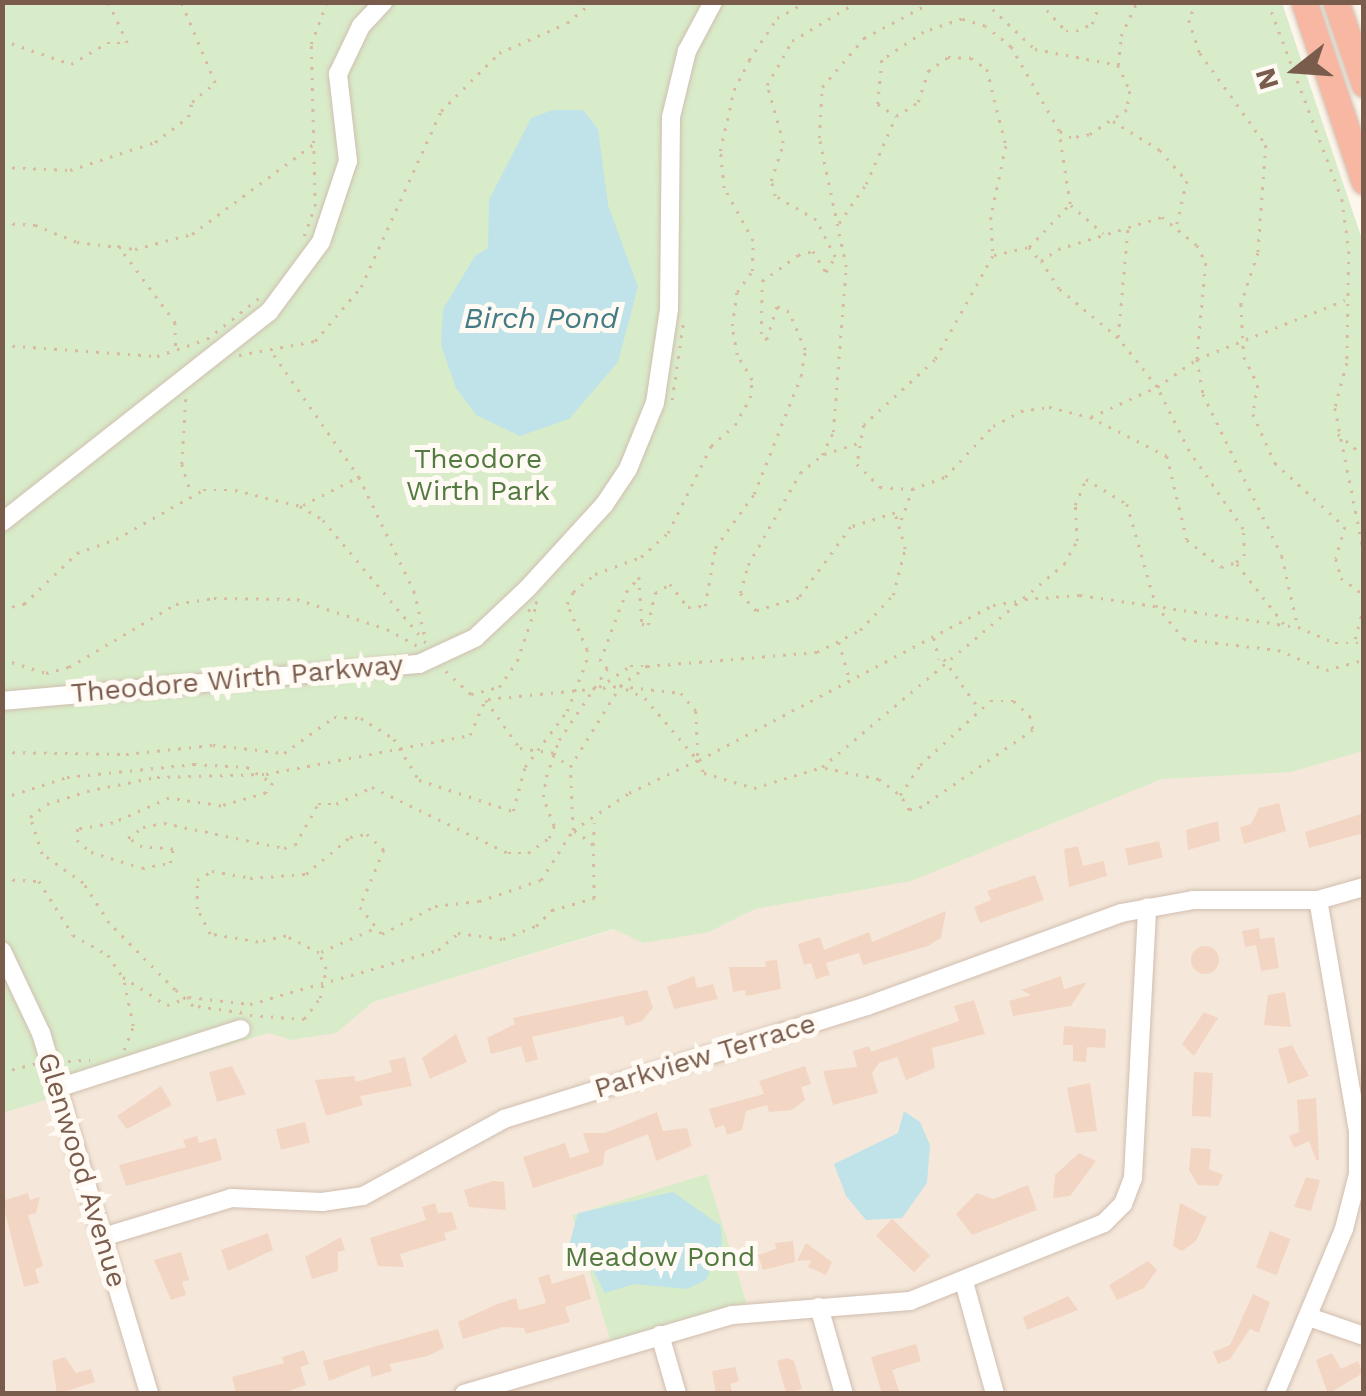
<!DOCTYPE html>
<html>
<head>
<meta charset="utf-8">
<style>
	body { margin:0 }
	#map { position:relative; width:1366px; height:1396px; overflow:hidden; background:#fdf6ec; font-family:"Work Sans",sans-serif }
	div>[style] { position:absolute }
	.residential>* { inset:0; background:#f5e8da }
	.green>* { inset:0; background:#d8ecc9; transform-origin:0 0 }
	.water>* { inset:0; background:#bfe3e8 }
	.building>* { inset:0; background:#f3d5c3; transform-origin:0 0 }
	.round { border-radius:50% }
	.path>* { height:2.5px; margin-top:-1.25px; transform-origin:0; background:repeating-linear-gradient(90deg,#d9b8a5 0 2.5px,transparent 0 10.5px) }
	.roads { filter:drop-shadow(0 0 2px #d1beb0) drop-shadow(0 0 2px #d1beb0) }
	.minor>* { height:18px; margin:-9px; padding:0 9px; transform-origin:9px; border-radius:9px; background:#fff }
	.highway>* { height:25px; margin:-12.5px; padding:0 12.5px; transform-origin:12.5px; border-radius:12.5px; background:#f7b7a3 }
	span { translate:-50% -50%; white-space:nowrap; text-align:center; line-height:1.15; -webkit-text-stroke:10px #fffaf3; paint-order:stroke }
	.park-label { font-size:28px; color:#537a41 }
	.street-label { font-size:28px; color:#7a5c4d }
	.water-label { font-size:30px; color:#437c86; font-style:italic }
	.frame { position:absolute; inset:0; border:5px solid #7a5c4d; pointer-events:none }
	.north { position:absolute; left:1246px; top:20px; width:100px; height:100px; -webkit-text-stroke:8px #fffaf3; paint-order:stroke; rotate:253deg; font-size:28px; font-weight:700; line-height:40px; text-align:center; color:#7a5c4d }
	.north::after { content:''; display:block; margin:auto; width:35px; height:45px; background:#7a5c4d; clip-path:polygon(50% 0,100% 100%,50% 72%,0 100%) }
</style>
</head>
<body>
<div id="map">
	<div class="residential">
		<div style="clip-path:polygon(evenodd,1363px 704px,1363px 1393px,3px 1394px,3px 1113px,1363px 704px,707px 1175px,745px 1302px,720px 1308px,572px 1215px,707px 1175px)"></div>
	</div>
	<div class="green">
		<div style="clip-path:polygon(3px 3px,1282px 3px,1363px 242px,1363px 751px,1291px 772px,1162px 779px,911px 881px,755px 909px,709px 932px,643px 943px,614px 929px,373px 1002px,336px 1033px,291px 1040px,269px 1033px,3px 1113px)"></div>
		<div style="left:707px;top:1174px;width:135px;height:141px;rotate:73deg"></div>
	</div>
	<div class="water">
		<div style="clip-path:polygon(553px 110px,583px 110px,598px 129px,608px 205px,638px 287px,618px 362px,569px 419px,520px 436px,476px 415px,456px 388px,441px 345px,443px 309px,475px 256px,488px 248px,489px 200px,531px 118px)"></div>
		<div style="clip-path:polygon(904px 1111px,920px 1122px,930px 1145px,927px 1183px,902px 1218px,866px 1220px,846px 1196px,834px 1164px,898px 1133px)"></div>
		<div style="clip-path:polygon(673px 1192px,721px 1226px,722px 1245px,706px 1280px,687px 1289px,634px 1284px,605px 1293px,592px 1268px,564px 1263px,578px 1213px)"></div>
	</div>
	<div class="building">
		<div style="clip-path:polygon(1279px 803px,1286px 831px,1244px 844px,1240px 827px,1251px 824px,1259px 808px)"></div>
		<div style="clip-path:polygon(1364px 813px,1364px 833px,1309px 848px,1305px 832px)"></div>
		<div style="clip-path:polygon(1218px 821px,1220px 841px,1188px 850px,1186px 830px)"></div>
		<div style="left:1159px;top:841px;width:17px;height:35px;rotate:77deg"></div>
		<div style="clip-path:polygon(1078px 846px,1083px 866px,1104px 861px,1107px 876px,1069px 887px,1064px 849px)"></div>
		<div style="clip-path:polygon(1035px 875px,1044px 900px,980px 923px,974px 907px,991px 900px,987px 891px)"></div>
		<div style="clip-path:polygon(946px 911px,941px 938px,928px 946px,863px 965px,859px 953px,826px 963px,830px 975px,816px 979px,811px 963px,804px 965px,798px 944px,820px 937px,824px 950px,869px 932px,872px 942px)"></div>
		<div style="clip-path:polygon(1259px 928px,1260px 939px,1274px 937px,1279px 968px,1261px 971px,1256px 945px,1245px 947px,1242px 931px)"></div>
		<div class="round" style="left:1191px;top:946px;width:28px;height:28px"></div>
		<div style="clip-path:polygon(777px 960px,781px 989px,746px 996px,745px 990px,733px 992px,729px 967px,766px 967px,765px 961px)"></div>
		<div style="clip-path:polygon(694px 976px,697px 988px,713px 984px,718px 999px,674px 1009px,667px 987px)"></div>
		<div style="clip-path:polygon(1061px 976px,1064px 989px,1087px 982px,1071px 1006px,1013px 1016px,1009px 1001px,1031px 995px,1021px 990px)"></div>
		<div style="clip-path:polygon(647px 990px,653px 1008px,642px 1021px,626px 1026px,623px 1016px,532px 1037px,538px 1059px,526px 1063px,521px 1046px,491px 1054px,487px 1038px,515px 1024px,513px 1018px)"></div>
		<div style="clip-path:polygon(1285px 992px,1291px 1027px,1264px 1025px,1268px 995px)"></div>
		<div style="clip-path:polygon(974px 1000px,985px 1034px,932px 1048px,935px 1068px,906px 1080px,897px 1057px,879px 1063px,872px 1073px,878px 1093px,833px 1105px,823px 1071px,857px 1067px,853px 1051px,869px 1046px,871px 1052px,959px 1021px,954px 1006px)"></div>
		<div style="clip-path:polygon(1204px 1012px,1218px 1018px,1194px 1056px,1182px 1044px)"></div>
		<div style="clip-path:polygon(1064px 1026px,1106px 1029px,1105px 1048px,1087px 1047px,1086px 1062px,1073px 1061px,1073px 1045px,1063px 1045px)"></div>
		<div style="clip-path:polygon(456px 1034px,467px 1062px,430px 1079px,422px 1058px)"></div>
		<div style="clip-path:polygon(1292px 1045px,1309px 1076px,1288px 1084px,1278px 1049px)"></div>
		<div style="clip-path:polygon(405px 1057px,412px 1086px,360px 1096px,363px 1105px,326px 1116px,315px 1080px,354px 1076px,356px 1082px,392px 1072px,389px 1061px)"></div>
		<div style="clip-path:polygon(232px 1066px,246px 1094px,217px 1102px,209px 1072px)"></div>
		<div style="clip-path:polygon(805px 1066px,811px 1084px,801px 1087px,805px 1100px,792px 1110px,769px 1112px,767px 1105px,746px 1111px,742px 1130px,727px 1135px,724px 1125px,715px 1128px,709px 1109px,764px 1094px,759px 1081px)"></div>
		<div style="left:1194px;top:1072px;width:19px;height:44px;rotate:3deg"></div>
		<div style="clip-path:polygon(1090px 1083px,1097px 1131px,1076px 1133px,1067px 1088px)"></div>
		<div style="clip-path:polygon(161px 1086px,172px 1105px,127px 1129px,117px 1116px)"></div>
		<div style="clip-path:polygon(1316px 1098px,1319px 1160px,1316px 1160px,1309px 1141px,1294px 1148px,1289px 1136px,1299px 1132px,1297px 1100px)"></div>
		<div style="clip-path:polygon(657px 1112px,663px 1131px,687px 1128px,692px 1146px,656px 1161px,648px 1134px,605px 1151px,603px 1165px,533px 1188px,523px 1157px,565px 1143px,570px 1158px,589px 1152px,583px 1133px,605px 1133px)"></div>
		<div style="left:305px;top:1122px;width:21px;height:30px;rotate:76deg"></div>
		<div style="clip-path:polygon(197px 1136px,199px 1143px,216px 1138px,222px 1160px,126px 1186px,119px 1165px,186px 1147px,183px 1140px)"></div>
		<div style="clip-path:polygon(1191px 1148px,1211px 1149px,1209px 1169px,1223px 1175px,1218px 1186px,1198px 1185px,1189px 1170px)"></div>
		<div style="clip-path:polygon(1079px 1153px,1096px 1161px,1070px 1196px,1053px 1198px,1055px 1175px)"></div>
		<div style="clip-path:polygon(1306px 1177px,1320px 1180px,1311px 1211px,1294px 1207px)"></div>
		<div style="clip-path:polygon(493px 1181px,504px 1182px,506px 1210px,469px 1207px,464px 1190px)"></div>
		<div style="clip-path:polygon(1028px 1185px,1037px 1210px,972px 1235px,956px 1214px,977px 1193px,993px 1199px)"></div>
		<div style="clip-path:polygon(28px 1193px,30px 1200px,40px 1197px,36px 1213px,28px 1215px,43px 1266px,35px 1269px,39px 1283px,24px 1287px,2px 1201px)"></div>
		<div style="clip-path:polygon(435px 1203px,438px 1213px,452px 1212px,457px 1229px,444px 1233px,446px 1240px,400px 1254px,404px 1267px,378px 1266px,370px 1238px,426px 1220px,422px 1207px)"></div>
		<div style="clip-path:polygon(1180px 1203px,1207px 1217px,1196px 1241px,1182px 1251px,1173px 1246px)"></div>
		<div style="left:892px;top:1219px;width:53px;height:23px;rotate:44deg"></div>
		<div style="left:1270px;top:1231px;width:22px;height:39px;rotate:21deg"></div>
		<div style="clip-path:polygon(268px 1233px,273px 1250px,228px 1271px,221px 1250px)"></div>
		<div style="clip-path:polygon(341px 1237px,345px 1250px,338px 1252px,338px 1271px,312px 1279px,305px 1257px)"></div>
		<div style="clip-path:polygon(793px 1241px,795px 1262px,763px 1270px,758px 1255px,776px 1249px,775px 1243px)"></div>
		<div style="clip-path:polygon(806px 1243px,832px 1262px,826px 1275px,808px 1267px,811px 1260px,797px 1261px)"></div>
		<div style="clip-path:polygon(181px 1252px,189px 1280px,182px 1282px,186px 1295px,171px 1300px,154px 1260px)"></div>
		<div style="clip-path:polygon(1148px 1261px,1157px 1270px,1144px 1288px,1117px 1300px,1109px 1285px)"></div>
		<div style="clip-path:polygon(549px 1274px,552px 1284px,584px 1274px,591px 1299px,565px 1307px,570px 1322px,526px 1334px,524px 1328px,503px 1327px,463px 1339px,458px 1322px,497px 1304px,516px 1298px,519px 1310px,546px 1303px,538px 1278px)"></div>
		<div style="clip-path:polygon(1253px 1294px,1270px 1302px,1259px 1333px,1250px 1329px,1230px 1359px,1218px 1364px,1213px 1352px,1230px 1345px)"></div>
		<div style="clip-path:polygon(1068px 1296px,1078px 1310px,1027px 1330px,1023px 1317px)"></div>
		<div style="clip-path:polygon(438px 1329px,444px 1348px,428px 1356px,389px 1364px,392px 1371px,372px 1377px,369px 1365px,329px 1381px,323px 1361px)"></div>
		<div style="clip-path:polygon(916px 1344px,921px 1361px,892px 1370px,900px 1394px,882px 1394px,871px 1357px)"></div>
		<div style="clip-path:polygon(304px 1350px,309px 1364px,300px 1367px,306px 1385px,280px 1394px,236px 1394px,232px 1377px,284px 1363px,282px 1357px)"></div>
		<div style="clip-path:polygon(1332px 1353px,1341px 1369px,1358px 1361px,1363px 1373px,1328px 1394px,1316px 1360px)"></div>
		<div style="clip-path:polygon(65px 1357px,76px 1373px,91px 1369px,95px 1382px,57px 1394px,52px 1361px)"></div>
		<div style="clip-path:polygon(787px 1358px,794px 1361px,802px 1389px,786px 1393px,777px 1361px)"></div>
		<div style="clip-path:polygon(735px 1367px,739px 1381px,730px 1384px,733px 1394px,716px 1394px,712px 1371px)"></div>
	</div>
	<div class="path">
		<div style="left:985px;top:2px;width:69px;rotate:43.2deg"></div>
		<div style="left:1035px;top:49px;width:85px;rotate:10.9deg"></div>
		<div style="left:1118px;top:65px;width:29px;rotate:65deg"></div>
		<div style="left:1130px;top:91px;width:19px;rotate:99deg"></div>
		<div style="left:1127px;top:110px;width:45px;rotate:146.7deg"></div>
		<div style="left:1089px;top:135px;width:18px;rotate:171deg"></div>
		<div style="left:1071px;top:138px;width:14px;rotate:-150deg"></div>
		<div style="left:1059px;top:131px;width:97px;rotate:-119.7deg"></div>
		<div style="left:1011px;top:47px;width:33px;rotate:-141deg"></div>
		<div style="left:985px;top:26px;width:24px;rotate:-163deg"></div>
		<div style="left:962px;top:19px;width:40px;rotate:161.1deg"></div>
		<div style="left:924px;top:32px;width:50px;rotate:146.3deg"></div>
		<div style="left:882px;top:60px;width:44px;rotate:95.2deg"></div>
		<div style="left:878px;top:104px;width:22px;rotate:34deg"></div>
		<div style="left:896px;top:116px;width:26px;rotate:-32deg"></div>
		<div style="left:918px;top:102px;width:33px;rotate:-72deg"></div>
		<div style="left:928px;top:71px;width:24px;rotate:-35deg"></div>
		<div style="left:948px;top:57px;width:23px;rotate:2deg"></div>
		<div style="left:971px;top:58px;width:19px;rotate:35deg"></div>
		<div style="left:987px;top:69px;width:79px;rotate:76.1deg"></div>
		<div style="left:1006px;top:146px;width:73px;rotate:101.9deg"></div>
		<div style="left:991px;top:217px;width:39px;rotate:87deg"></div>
		<div style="left:993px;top:256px;width:119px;rotate:119.1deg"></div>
		<div style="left:935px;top:360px;width:96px;rotate:137.5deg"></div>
		<div style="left:864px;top:425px;width:40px;rotate:100deg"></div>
		<div style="left:857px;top:464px;width:33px;rotate:45deg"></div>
		<div style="left:880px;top:487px;width:32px;rotate:4deg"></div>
		<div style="left:912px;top:489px;width:35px;rotate:-20deg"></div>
		<div style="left:945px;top:477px;width:70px;rotate:-46.7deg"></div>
		<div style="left:993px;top:426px;width:32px;rotate:-28deg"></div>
		<div style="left:1021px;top:411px;width:28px;rotate:-8deg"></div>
		<div style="left:1049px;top:407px;width:42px;rotate:13.7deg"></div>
		<div style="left:1090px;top:417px;width:86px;rotate:26.9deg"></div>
		<div style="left:1167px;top:456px;width:86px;rotate:76.6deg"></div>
		<div style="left:1187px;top:540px;width:43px;rotate:38.5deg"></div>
		<div style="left:1221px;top:567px;width:16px;rotate:-18deg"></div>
		<div style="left:1236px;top:562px;width:10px;rotate:-37deg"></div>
		<div style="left:1244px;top:556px;width:27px;rotate:-92deg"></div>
		<div style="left:1243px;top:529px;width:95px;rotate:-124.7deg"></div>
		<div style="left:1189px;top:451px;width:72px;rotate:-116.6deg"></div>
		<div style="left:1157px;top:387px;width:63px;rotate:-128.5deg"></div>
		<div style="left:1118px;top:338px;width:77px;rotate:-140.3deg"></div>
		<div style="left:1059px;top:289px;width:33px;rotate:-123deg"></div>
		<div style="left:1041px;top:261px;width:21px;rotate:-35deg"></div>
		<div style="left:1058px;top:249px;width:109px;rotate:-17.1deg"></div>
		<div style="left:1162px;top:217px;width:45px;rotate:38.7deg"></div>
		<div style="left:1197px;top:245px;width:20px;rotate:63deg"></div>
		<div style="left:1206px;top:263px;width:96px;rotate:95.4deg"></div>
		<div style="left:1197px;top:359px;width:36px;rotate:80deg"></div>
		<div style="left:1203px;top:394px;width:180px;rotate:64deg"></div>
		<div style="left:1282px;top:556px;width:73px;rotate:77.3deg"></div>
		<div style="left:1040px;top:2px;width:39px;rotate:48deg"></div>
		<div style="left:1066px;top:31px;width:10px"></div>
		<div style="left:1076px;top:31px;width:17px;rotate:-24deg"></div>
		<div style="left:1092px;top:24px;width:23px;rotate:-70deg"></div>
		<div style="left:1197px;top:2px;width:20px;rotate:114deg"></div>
		<div style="left:1189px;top:20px;width:35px;rotate:72deg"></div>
		<div style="left:1200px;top:53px;width:113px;rotate:54.3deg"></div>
		<div style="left:1266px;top:145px;width:108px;rotate:94.2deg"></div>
		<div style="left:1258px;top:253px;width:54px;rotate:108.4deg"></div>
		<div style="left:1241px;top:304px;width:53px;rotate:86.8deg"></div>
		<div style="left:1244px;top:357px;width:31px;rotate:63deg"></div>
		<div style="left:1258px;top:385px;width:29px;rotate:100deg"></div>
		<div style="left:1253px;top:414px;width:54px;rotate:65.8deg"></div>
		<div style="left:1275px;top:463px;width:95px;rotate:42.4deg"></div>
		<div style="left:1345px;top:527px;width:33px;rotate:106deg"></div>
		<div style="left:1336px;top:559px;width:20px;rotate:75deg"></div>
		<div style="left:1341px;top:578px;width:29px;rotate:36deg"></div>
		<div style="left:1268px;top:2px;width:210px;rotate:69.4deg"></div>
		<div style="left:1342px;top:199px;width:52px;rotate:82.3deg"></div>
		<div style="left:1349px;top:251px;width:112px;rotate:91deg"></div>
		<div style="left:1347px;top:363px;width:47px;rotate:104.9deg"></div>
		<div style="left:1335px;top:408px;width:148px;rotate:78.7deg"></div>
		<div style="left:2px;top:40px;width:73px;rotate:19.2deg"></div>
		<div style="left:71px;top:64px;width:42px;rotate:-30.3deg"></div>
		<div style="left:107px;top:43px;width:20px"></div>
		<div style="left:127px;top:43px;width:45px;rotate:-114.9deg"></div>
		<div style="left:1118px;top:65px;width:29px;rotate:-84deg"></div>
		<div style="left:1121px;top:36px;width:38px;rotate:-65deg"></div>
		<div style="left:1113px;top:121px;width:55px;rotate:31.7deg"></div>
		<div style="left:1160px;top:150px;width:41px;rotate:48.9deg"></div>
		<div style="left:1187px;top:181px;width:44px;rotate:103.1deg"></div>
		<div style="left:2px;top:167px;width:68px;rotate:2.5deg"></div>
		<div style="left:70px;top:170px;width:89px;rotate:-18.2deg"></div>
		<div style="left:155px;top:142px;width:41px;rotate:-37.1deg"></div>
		<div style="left:188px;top:117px;width:16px;rotate:-75deg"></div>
		<div style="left:192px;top:102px;width:30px;rotate:-40deg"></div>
		<div style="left:215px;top:83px;width:88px;rotate:-112.8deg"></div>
		<div style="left:1071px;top:205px;width:43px;rotate:41.2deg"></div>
		<div style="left:2px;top:223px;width:33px;rotate:3deg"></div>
		<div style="left:35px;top:225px;width:45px;rotate:22deg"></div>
		<div style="left:77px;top:242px;width:58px;rotate:6.9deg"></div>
		<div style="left:135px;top:249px;width:59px;rotate:-14.7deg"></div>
		<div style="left:192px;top:234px;width:153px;rotate:-36.5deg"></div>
		<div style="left:839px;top:223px;width:47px;rotate:-55.3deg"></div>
		<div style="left:866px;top:184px;width:74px;rotate:-66.2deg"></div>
		<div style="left:304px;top:236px;width:32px;rotate:-70deg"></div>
		<div style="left:315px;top:206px;width:162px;rotate:-91.4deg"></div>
		<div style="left:311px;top:44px;width:45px;rotate:-69.1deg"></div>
		<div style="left:118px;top:245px;width:96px;rotate:53.5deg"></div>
		<div style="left:175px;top:322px;width:26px;rotate:88deg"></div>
		<div style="left:1029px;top:247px;width:17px;rotate:50deg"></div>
		<div style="left:994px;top:255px;width:36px;rotate:-13deg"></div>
		<div style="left:1029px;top:247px;width:59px;rotate:-46.4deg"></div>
		<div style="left:1070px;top:204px;width:72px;rotate:-98.8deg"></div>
		<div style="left:1118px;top:337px;width:111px;rotate:-84.9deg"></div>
		<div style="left:2px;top:345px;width:155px;rotate:4.1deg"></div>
		<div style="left:157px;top:356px;width:53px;rotate:-18.8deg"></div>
		<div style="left:207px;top:339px;width:66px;rotate:-38.3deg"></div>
		<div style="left:239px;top:355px;width:77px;rotate:-10.4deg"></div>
		<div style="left:315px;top:341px;width:71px;rotate:-49.6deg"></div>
		<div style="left:361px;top:287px;width:193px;rotate:-65.6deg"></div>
		<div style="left:441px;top:111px;width:82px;rotate:-45deg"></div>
		<div style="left:499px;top:53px;width:74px;rotate:-23.8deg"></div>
		<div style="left:567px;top:23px;width:33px;rotate:-40deg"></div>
		<div style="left:274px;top:355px;width:149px;rotate:55.1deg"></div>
		<div style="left:359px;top:477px;width:127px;rotate:64.2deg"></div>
		<div style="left:414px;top:591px;width:50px;rotate:76.2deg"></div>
		<div style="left:186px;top:399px;width:65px;rotate:93.5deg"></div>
		<div style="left:182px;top:464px;width:31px;rotate:73deg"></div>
		<div style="left:672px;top:400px;width:77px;rotate:-81.8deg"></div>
		<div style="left:1091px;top:417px;width:72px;rotate:-24.4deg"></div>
		<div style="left:1157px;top:387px;width:49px;rotate:-35deg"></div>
		<div style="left:1197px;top:359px;width:159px;rotate:-21.7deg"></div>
		<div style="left:1338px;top:434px;width:34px;rotate:40deg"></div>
		<div style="left:824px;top:454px;width:36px;rotate:-18deg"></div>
		<div style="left:303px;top:505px;width:62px;rotate:-27deg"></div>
		<div style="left:901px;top:520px;width:33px;rotate:-70deg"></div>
		<div style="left:1237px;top:564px;width:76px;rotate:51.9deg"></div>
		<div style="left:1025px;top:599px;width:55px;rotate:-4.2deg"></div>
		<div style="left:1080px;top:595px;width:220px;rotate:8.4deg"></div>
		<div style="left:1298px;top:627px;width:40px;rotate:23.4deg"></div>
		<div style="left:1335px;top:643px;width:29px"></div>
		<div style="left:2px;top:609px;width:23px;rotate:-13deg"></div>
		<div style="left:24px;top:604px;width:74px;rotate:-43.9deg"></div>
		<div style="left:77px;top:553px;width:41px;rotate:-19.7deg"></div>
		<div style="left:116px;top:539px;width:100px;rotate:-29.4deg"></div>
		<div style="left:203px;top:490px;width:32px"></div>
		<div style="left:235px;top:490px;width:67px;rotate:13.8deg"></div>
		<div style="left:300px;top:506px;width:27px;rotate:31deg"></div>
		<div style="left:323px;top:520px;width:162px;rotate:50deg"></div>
		<div style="left:528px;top:611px;width:16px;rotate:-47deg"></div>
		<div style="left:934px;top:638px;width:22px;rotate:77deg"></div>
		<div style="left:1355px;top:639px;width:34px;rotate:-75deg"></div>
		<div style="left:839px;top:642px;width:41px;rotate:74.2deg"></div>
		<div style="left:2px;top:659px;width:46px;rotate:17.7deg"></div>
		<div style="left:46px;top:673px;width:24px;rotate:-15deg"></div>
		<div style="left:69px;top:667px;width:124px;rotate:-30.5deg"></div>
		<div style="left:176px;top:604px;width:38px;rotate:-9deg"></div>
		<div style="left:214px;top:598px;width:83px;rotate:0.7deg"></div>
		<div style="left:297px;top:599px;width:95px;rotate:18.4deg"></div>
		<div style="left:387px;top:629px;width:37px;rotate:29deg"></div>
		<div style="left:944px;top:659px;width:59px;rotate:54.7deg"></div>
		<div style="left:446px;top:671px;width:34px;rotate:43deg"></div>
		<div style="left:471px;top:694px;width:29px;rotate:-14deg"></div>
		<div style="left:499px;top:687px;width:32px;rotate:-55deg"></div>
		<div style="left:517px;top:661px;width:56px;rotate:-71.2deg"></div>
		<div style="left:599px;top:687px;width:37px;rotate:-34deg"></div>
		<div style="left:630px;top:666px;width:15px"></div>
		<div style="left:626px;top:689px;width:21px;rotate:25deg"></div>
		<div style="left:645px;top:698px;width:80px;rotate:49.6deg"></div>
		<div style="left:488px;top:699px;width:133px;rotate:-5.6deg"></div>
		<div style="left:620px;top:686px;width:61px;rotate:6.5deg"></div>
		<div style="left:681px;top:693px;width:23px;rotate:50deg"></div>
		<div style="left:696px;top:711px;width:48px;rotate:87.6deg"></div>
		<div style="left:486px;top:700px;width:59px;rotate:54.7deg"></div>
		<div style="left:520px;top:748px;width:34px;rotate:8deg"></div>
		<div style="left:554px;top:753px;width:18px;rotate:43deg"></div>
		<div style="left:2px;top:752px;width:124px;rotate:0.9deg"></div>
		<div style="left:126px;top:754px;width:87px;rotate:-5.9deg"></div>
		<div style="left:213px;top:745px;width:71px;rotate:6.4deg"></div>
		<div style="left:284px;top:753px;width:62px;rotate:-35.8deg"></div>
		<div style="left:334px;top:717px;width:27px;rotate:2deg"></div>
		<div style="left:361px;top:718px;width:39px;rotate:32deg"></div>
		<div style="left:394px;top:739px;width:48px;rotate:58.6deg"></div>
		<div style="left:419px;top:780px;width:99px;rotate:18.3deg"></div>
		<div style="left:513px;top:811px;width:46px;rotate:-74.7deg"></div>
		<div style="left:525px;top:767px;width:70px;rotate:-53.1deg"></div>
		<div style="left:567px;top:711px;width:53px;rotate:-68.8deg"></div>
		<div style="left:586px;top:662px;width:12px;rotate:-85deg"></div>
		<div style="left:587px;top:650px;width:50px;rotate:-113.5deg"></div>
		<div style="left:567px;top:604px;width:13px;rotate:-63deg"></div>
		<div style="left:573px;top:592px;width:28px;rotate:-39deg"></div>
		<div style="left:595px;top:574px;width:49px;rotate:-20.3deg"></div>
		<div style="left:641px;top:557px;width:36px;rotate:-42deg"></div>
		<div style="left:668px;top:533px;width:97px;rotate:-63.7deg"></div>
		<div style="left:711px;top:446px;width:32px;rotate:-41deg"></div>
		<div style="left:735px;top:425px;width:31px;rotate:-61deg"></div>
		<div style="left:750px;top:398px;width:18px;rotate:-84deg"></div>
		<div style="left:752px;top:380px;width:29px;rotate:-121deg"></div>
		<div style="left:737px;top:355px;width:29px;rotate:-100deg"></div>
		<div style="left:732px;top:326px;width:34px;rotate:-82deg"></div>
		<div style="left:737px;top:292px;width:26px;rotate:-54deg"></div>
		<div style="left:752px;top:271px;width:30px;rotate:-88deg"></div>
		<div style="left:753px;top:241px;width:60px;rotate:-118.7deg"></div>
		<div style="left:724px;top:188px;width:37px;rotate:-96deg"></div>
		<div style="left:720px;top:151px;width:63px;rotate:-77.1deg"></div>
		<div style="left:734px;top:90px;width:34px;rotate:-63deg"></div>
		<div style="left:749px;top:60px;width:50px;rotate:-56.3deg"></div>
		<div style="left:777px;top:18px;width:33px;rotate:-29deg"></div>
		<div style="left:699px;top:760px;width:332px;rotate:-27.8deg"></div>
		<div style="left:993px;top:605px;width:24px;rotate:-9deg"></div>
		<div style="left:825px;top:768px;width:55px;rotate:11.5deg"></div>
		<div style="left:879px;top:779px;width:26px;rotate:37deg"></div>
		<div style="left:900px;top:795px;width:36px;rotate:-56deg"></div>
		<div style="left:920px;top:765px;width:95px;rotate:-42.4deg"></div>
		<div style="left:990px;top:701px;width:24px"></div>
		<div style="left:1014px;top:701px;width:22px;rotate:43deg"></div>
		<div style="left:1030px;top:716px;width:14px;rotate:78deg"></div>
		<div style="left:1033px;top:730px;width:135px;rotate:145.3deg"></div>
		<div style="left:922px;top:807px;width:13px;rotate:167deg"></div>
		<div style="left:909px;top:810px;width:17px;rotate:-121deg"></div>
		<div style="left:2px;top:798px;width:68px;rotate:-17.9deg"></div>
		<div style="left:67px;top:777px;width:128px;rotate:-5.8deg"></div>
		<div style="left:194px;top:764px;width:53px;rotate:3.2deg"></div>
		<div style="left:247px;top:767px;width:31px;rotate:32deg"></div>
		<div style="left:273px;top:783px;width:12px;rotate:125deg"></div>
		<div style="left:266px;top:793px;width:47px;rotate:163.9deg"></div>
		<div style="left:221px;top:806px;width:53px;rotate:-171.3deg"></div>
		<div style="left:169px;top:798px;width:61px;rotate:155.9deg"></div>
		<div style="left:113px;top:823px;width:36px;rotate:170deg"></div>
		<div style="left:78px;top:829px;width:11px;rotate:95deg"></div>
		<div style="left:77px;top:840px;width:18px;rotate:41deg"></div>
		<div style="left:91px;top:852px;width:53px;rotate:17.4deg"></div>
		<div style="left:142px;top:868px;width:28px;rotate:-10deg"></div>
		<div style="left:170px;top:863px;width:14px;rotate:-78deg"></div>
		<div style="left:173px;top:849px;width:31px;rotate:-176deg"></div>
		<div style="left:142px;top:847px;width:17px;rotate:-147deg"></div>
		<div style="left:128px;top:838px;width:19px;rotate:-36deg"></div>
		<div style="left:143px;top:827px;width:21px;rotate:-11deg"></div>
		<div style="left:164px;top:823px;width:123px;rotate:11.8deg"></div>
		<div style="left:284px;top:848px;width:11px;rotate:-15deg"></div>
		<div style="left:295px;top:845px;width:47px;rotate:-60.7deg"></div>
		<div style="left:318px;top:804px;width:18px"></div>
		<div style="left:336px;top:804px;width:40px;rotate:-25deg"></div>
		<div style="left:372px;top:787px;width:151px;rotate:25.9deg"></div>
		<div style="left:508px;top:853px;width:20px"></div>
		<div style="left:528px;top:853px;width:26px;rotate:-36deg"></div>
		<div style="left:549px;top:838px;width:13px;rotate:-67deg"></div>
		<div style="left:554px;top:826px;width:31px;rotate:-111deg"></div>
		<div style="left:543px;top:797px;width:20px;rotate:-81deg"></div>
		<div style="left:546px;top:777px;width:39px;rotate:-71deg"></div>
		<div style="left:559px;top:740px;width:86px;rotate:-55.9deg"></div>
		<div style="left:607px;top:669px;width:11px;rotate:-131deg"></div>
		<div style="left:600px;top:661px;width:74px;rotate:-69.4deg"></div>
		<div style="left:626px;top:592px;width:20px;rotate:-49deg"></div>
		<div style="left:639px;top:577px;width:47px;rotate:86.3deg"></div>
		<div style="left:642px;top:624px;width:6px;rotate:9deg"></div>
		<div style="left:648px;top:625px;width:33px;rotate:-78deg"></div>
		<div style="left:655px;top:593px;width:17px;rotate:-31deg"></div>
		<div style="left:670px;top:584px;width:29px;rotate:52deg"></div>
		<div style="left:688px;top:607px;width:17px;rotate:-3deg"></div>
		<div style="left:705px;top:606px;width:59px;rotate:-80.2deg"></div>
		<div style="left:715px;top:548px;width:67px;rotate:-54.2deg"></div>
		<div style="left:754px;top:494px;width:127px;rotate:-68.3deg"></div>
		<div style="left:801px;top:376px;width:26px;rotate:-81deg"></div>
		<div style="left:805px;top:350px;width:41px;rotate:-112.8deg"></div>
		<div style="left:789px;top:312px;width:13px;rotate:-157deg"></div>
		<div style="left:777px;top:307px;width:34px;rotate:107deg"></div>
		<div style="left:767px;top:340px;width:8px;rotate:-135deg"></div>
		<div style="left:761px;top:334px;width:53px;rotate:-88.9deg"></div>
		<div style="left:762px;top:281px;width:44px;rotate:-35.8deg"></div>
		<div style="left:798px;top:255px;width:16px;rotate:-15deg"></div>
		<div style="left:813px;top:251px;width:25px;rotate:58deg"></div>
		<div style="left:826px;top:272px;width:17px;rotate:-59deg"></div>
		<div style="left:835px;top:257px;width:42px;rotate:-117.2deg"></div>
		<div style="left:816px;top:220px;width:48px;rotate:-149.7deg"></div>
		<div style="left:775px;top:196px;width:16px;rotate:-105deg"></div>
		<div style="left:771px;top:181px;width:40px;rotate:-72deg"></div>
		<div style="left:783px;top:143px;width:60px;rotate:-105.4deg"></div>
		<div style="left:767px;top:85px;width:51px;rotate:-60.4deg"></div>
		<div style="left:792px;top:41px;width:76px;rotate:-31deg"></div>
		<div style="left:593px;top:845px;width:22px;rotate:-87deg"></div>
		<div style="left:2px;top:879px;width:37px;rotate:3deg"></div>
		<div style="left:39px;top:881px;width:64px;rotate:57.8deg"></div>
		<div style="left:73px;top:935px;width:40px;rotate:29.7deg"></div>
		<div style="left:108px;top:955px;width:25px;rotate:56deg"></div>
		<div style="left:321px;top:952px;width:57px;rotate:-23.9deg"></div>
		<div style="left:242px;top:1013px;width:49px;rotate:-171.9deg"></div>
		<div style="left:193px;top:1006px;width:24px;rotate:-138deg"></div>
		<div style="left:175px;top:990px;width:94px;rotate:-134.6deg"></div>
		<div style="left:109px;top:923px;width:48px;rotate:-123deg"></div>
		<div style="left:83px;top:883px;width:50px;rotate:-144.7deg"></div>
		<div style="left:42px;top:854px;width:39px;rotate:-108deg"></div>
		<div style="left:30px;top:817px;width:21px;rotate:-37deg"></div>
		<div style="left:47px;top:804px;width:42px;rotate:-18deg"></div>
		<div style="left:87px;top:791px;width:71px;rotate:-11.3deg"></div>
		<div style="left:157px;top:777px;width:109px;rotate:-1.6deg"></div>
		<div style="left:266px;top:774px;width:208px;rotate:-10.8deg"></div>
		<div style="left:470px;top:735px;width:38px;rotate:-67deg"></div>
		<div style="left:250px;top:1015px;width:54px;rotate:4.2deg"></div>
		<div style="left:304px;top:1019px;width:26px;rotate:-53deg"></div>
		<div style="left:320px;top:998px;width:30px;rotate:-78deg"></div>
		<div style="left:326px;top:969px;width:17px;rotate:-114deg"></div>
		<div style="left:319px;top:953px;width:37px;rotate:-153deg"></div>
		<div style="left:286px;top:936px;width:29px;rotate:168deg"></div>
		<div style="left:258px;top:942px;width:49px;rotate:-170.5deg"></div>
		<div style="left:210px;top:934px;width:28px;rotate:-117deg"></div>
		<div style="left:197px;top:909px;width:29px;rotate:-90deg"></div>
		<div style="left:197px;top:880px;width:17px;rotate:-31deg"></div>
		<div style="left:212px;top:871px;width:39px;rotate:10deg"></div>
		<div style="left:250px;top:878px;width:56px;rotate:-4.1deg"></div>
		<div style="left:306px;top:874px;width:57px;rotate:-40.1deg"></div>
		<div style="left:350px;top:837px;width:17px;rotate:-10deg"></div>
		<div style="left:367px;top:834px;width:23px;rotate:43deg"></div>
		<div style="left:384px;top:850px;width:62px;rotate:112.8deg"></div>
		<div style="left:360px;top:907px;width:35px;rotate:51deg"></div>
		<div style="left:382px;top:934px;width:60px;rotate:-27.8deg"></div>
		<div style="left:435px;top:906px;width:44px;rotate:-6.5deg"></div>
		<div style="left:479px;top:901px;width:65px;rotate:-18.7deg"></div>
		<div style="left:541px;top:880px;width:59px;rotate:-57.4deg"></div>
		<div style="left:573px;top:830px;width:63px;rotate:-92.7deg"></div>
		<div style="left:570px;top:767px;width:95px;rotate:-58.3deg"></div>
		<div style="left:620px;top:686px;width:34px;rotate:-37deg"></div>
		<div style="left:647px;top:666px;width:171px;rotate:-4.7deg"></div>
		<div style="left:817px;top:652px;width:48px;rotate:-27.1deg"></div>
		<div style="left:860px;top:630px;width:48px;rotate:-46.7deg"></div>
		<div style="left:893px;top:595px;width:48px;rotate:-75.4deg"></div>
		<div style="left:905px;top:549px;width:37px;rotate:-106deg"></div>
		<div style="left:895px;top:513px;width:46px;rotate:162.3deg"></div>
		<div style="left:851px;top:527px;width:88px;rotate:126.2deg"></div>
		<div style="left:799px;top:598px;width:45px;rotate:163.2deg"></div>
		<div style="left:756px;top:611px;width:24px;rotate:-132deg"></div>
		<div style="left:740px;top:593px;width:29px;rotate:-74deg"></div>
		<div style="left:748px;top:565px;width:106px;rotate:-60.5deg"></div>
		<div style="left:800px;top:473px;width:28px;rotate:-39deg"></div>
		<div style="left:822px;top:455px;width:25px;rotate:-64deg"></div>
		<div style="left:833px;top:432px;width:166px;rotate:-85.5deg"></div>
		<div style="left:846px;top:267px;width:132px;rotate:-101.8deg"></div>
		<div style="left:819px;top:138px;width:51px;rotate:-86.6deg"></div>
		<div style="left:822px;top:87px;width:65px;rotate:-49.4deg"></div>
		<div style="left:864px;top:38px;width:77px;rotate:-27.9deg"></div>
		<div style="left:124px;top:1050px;width:26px;rotate:-69deg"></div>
		<div style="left:133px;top:1026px;width:50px;rotate:-101.5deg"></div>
		<div style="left:123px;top:977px;width:52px;rotate:32.5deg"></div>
		<div style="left:167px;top:1005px;width:23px;rotate:-20deg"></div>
		<div style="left:189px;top:997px;width:61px;rotate:6.5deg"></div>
		<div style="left:250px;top:1004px;width:196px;rotate:-16deg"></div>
		<div style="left:438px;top:950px;width:26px;rotate:-40deg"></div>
		<div style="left:458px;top:933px;width:45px;rotate:7.6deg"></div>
		<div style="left:503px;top:939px;width:35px;rotate:-22deg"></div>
		<div style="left:536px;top:926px;width:23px;rotate:-45deg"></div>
		<div style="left:552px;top:910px;width:44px;rotate:-15.9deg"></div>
		<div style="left:594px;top:898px;width:53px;rotate:-91.1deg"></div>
		<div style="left:593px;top:845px;width:25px;rotate:-143deg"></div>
		<div style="left:573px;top:830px;width:67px;rotate:-33.5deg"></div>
		<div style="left:629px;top:793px;width:76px;rotate:-25.6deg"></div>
		<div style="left:698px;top:760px;width:14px;rotate:65deg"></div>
		<div style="left:704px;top:773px;width:52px;rotate:16.7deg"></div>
		<div style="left:754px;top:788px;width:71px;rotate:-17.2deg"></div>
		<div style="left:822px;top:767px;width:316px;rotate:-40deg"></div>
		<div style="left:1064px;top:564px;width:26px;rotate:-61deg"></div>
		<div style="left:1077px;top:541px;width:36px;rotate:-93deg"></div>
		<div style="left:1075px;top:505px;width:28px;rotate:-67deg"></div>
		<div style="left:1086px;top:479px;width:48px;rotate:31.4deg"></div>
		<div style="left:1127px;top:504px;width:105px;rotate:74deg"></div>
		<div style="left:1156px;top:605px;width:44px;rotate:50.5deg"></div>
		<div style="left:1184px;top:639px;width:95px;rotate:6.7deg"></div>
		<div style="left:1278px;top:650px;width:52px;rotate:22.6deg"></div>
		<div style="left:1326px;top:670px;width:39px;rotate:-15deg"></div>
		<div style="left:68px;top:1061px;width:22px;rotate:-3deg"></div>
		<div style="left:2px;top:1072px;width:34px;rotate:-14deg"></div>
	</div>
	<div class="roads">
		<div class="minor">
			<div style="left:2px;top:522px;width:340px;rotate:-38.2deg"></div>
			<div style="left:269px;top:312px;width:87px;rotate:-53.4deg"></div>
			<div style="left:321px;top:242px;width:85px;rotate:-71.6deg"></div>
			<div style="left:348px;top:161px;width:88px;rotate:-96.6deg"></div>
			<div style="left:338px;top:74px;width:53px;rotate:-64.4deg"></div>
			<div style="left:361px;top:26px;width:33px;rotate:-47deg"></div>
			<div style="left:2px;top:701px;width:419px;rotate:-5.1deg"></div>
			<div style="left:419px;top:664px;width:62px;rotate:-24.9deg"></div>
			<div style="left:475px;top:638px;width:71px;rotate:-43.3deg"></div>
			<div style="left:527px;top:589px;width:114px;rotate:-47.5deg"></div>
			<div style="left:604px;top:505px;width:43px;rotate:-56.3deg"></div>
			<div style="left:628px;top:469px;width:71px;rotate:-67.8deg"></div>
			<div style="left:655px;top:403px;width:95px;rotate:-81.5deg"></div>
			<div style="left:669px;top:309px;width:192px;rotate:-89.4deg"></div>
			<div style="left:671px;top:117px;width:68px;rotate:-76.4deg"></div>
			<div style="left:687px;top:51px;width:55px;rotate:-62deg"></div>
			<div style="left:2px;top:951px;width:91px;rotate:64.6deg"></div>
			<div style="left:41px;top:1033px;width:377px;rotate:73.3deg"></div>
			<div style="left:58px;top:1088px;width:192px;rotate:-17.9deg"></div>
			<div style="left:103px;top:1237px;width:134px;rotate:-16.9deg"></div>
			<div style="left:231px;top:1198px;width:91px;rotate:2.5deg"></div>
			<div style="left:322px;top:1202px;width:41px;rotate:-8.3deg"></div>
			<div style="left:363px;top:1196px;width:161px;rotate:-28.6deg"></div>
			<div style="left:504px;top:1119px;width:380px;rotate:-17.3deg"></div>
			<div style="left:867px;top:1006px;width:270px;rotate:-20.1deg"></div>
			<div style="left:1121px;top:913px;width:73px;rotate:-10.2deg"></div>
			<div style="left:1193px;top:900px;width:125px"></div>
			<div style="left:1318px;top:900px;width:48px;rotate:-15.8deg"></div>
			<div style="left:964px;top:1282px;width:116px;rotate:74.5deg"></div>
			<div style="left:819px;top:1307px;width:91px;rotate:74deg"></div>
			<div style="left:1309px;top:1317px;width:58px;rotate:19.1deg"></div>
			<div style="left:660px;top:1335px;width:61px;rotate:73.9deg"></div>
			<div style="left:464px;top:1394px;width:279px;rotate:-16.4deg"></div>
			<div style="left:732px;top:1315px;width:179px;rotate:-4.5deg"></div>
			<div style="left:910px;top:1301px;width:209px;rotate:-21.9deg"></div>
			<div style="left:1104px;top:1223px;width:27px;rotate:-45deg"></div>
			<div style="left:1123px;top:1204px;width:28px;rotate:-69deg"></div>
			<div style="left:1133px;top:1178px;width:271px;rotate:-87deg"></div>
			<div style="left:1275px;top:1394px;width:179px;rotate:-67.3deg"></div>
			<div style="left:1344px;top:1229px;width:57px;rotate:-75.7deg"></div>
			<div style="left:1358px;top:1174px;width:43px;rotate:-90deg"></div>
			<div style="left:1358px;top:1131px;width:234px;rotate:-99.8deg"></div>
		</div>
		<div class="highway">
			<div style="left:1304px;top:2px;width:189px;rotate:71.5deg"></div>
			<div style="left:1336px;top:2px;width:87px;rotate:71.1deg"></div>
		</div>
	</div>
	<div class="park-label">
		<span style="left:478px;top:475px">Theodore<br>Wirth Park</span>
		<span style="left:660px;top:1257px">Meadow Pond</span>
	</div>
	<div class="street-label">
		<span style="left:237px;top:679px;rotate:-5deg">Theodore Wirth Parkway</span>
		<span style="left:705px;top:1056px;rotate:-17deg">Parkview Terrace</span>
		<span style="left:82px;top:1170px;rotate:73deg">Glenwood Avenue</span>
	</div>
	<div class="water-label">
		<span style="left:541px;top:318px">Birch Pond</span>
	</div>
	<div class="frame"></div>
	<div class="north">N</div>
</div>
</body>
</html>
